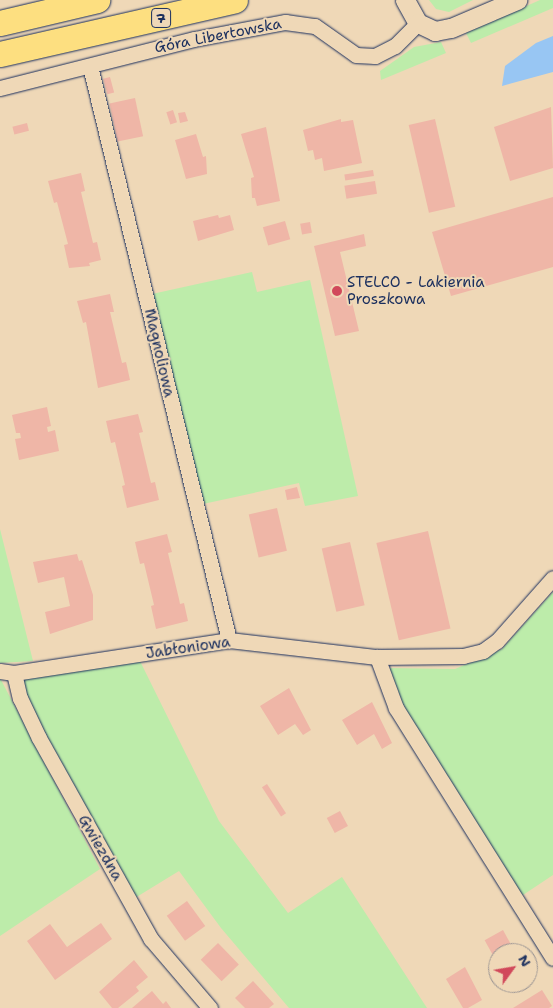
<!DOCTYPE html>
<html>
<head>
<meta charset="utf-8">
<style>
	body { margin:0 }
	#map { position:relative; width:553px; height:1008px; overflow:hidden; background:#efd8b7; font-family:"Shantell Sans",sans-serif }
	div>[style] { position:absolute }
	.green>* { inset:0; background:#bdecaa }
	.water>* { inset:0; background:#98c6f3 }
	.building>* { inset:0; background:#efb6a7; transform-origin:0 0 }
	.roads { filter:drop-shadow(0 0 1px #1b2f5e) drop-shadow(0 0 1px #1b2f5e) }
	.minor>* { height:15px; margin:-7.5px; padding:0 7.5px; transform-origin:7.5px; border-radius:7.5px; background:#efd8b7 }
	.tertiary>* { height:19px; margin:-9.5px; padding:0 9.5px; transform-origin:9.5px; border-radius:9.5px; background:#efd8b7 }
	.trunk>* { height:25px; margin:-12.5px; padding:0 12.5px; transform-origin:12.5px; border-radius:12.5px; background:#fddf80 }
	.dots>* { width:14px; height:14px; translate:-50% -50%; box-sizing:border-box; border:2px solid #efd8b7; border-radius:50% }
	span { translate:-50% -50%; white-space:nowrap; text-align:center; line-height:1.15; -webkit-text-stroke:4px #efd8b7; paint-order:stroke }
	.shield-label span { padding:1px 4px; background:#efd8b7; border:1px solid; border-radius:4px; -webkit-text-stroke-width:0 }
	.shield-label { font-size:14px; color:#1b2f5e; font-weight:700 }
	.street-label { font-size:15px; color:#1b2f5e }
	.poi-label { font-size:15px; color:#1b2f5e }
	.left { translate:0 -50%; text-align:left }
	.north { position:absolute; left:488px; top:943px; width:50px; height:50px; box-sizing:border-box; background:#efd8b7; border:1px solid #9a9493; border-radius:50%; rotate:58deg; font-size:14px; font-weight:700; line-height:20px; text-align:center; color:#1b2f5e }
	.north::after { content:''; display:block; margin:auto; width:18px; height:22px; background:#d1495b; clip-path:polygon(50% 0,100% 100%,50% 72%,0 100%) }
</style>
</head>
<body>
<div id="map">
	<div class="green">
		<div style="clip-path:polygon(429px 0,473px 0,449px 12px,436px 9px)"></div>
		<div style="clip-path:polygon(540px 0,553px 0,553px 8px,471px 43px,466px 33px)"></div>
		<div style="clip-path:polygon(441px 42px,446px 53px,381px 80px,380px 71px,414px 47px)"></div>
		<div style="clip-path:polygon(252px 272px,257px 292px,310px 280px,358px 496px,305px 506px,299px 483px,203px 504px,152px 294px)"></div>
		<div style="clip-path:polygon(0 529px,33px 661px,0 663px)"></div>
		<div style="clip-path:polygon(553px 592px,553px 875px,520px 897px,406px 712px,388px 668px,455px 669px,502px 649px)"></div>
		<div style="clip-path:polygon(137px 655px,219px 821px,288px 913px,342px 877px,427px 1008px,289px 1008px,221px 928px,179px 871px,130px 901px,14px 673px)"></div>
		<div style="clip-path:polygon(0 678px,100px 869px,0 936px)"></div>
	</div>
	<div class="water">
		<div style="clip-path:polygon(553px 36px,553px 72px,502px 86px,505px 66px,536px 43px)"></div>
	</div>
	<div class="building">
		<div style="left:110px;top:77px;width:16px;height:7px;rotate:75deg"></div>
		<div style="left:135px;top:98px;width:39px;height:26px;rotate:78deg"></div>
		<div style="clip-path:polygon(551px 107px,553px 168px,510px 181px,494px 127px)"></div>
		<div style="left:173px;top:110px;width:13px;height:7px;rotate:72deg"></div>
		<div style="clip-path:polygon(185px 112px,188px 121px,180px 123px,178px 113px)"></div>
		<div style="clip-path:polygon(341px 119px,341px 122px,353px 120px,362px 163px,324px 171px,322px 158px,315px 160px,313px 150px,308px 151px,303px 130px)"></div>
		<div style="left:435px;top:119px;width:90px;height:27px;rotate:77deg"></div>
		<div style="left:27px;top:123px;width:8px;height:15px;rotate:76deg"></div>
		<div style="clip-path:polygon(266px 127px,280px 201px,257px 206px,255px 198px,252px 198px,251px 178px,254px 177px,241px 134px)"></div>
		<div style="clip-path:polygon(196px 134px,203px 157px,206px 156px,207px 174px,186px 179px,175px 140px)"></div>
		<div style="left:373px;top:170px;width:6px;height:29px;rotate:81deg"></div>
		<div style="clip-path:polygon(81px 173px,85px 191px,81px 192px,93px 243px,97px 242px,101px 260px,89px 263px,90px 266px,69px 268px,64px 245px,68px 244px,57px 202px,54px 203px,48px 181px)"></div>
		<div style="left:375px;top:181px;width:13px;height:31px;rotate:81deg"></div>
		<div style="clip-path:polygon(553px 197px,553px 267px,451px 296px,432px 232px)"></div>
		<div style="clip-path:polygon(218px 215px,219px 218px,230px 215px,234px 230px,198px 241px,193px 221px)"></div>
		<div style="left:285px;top:221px;width:19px;height:23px;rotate:74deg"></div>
		<div style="left:310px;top:222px;width:11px;height:10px;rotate:80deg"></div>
		<div style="clip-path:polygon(364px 234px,366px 246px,340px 252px,359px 331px,335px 336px,314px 246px)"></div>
		<div style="clip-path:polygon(110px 294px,114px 312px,110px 312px,122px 363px,126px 362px,130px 380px,98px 388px,86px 322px,83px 323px,77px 301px)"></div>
		<div style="clip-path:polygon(47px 407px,51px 426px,47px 427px,48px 432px,55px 430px,59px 451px,19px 460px,15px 439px,21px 438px,20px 433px,16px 433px,12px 415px)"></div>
		<div style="clip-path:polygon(138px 414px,143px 432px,139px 433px,150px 479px,151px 483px,155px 482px,159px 500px,127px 508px,122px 486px,125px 485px,115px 442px,111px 443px,106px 421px)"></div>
		<div style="clip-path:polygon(297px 487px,300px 498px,287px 500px,285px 490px)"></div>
		<div style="left:277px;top:508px;width:44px;height:29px;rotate:77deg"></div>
		<div style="left:428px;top:531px;width:100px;height:53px;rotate:77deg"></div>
		<div style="clip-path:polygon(167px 534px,172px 552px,168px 553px,179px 599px,180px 604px,184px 603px,188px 621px,156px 629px,151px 606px,154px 605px,144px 563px,140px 564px,135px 542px)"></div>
		<div style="left:350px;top:542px;width:65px;height:29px;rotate:77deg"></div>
		<div style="clip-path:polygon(77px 554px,79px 561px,82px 560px,93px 595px,93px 620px,50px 634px,45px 612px,70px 606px,64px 577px,38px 583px,33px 562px)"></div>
		<div style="clip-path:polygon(289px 688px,311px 730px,303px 735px,295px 724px,278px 735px,260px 706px)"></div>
		<div style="clip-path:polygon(372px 702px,392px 743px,382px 749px,374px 734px,357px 745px,342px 720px)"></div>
		<div style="left:267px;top:784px;width:35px;height:6px;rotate:57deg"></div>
		<div style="left:340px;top:811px;width:17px;height:15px;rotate:62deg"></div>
		<div style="left:187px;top:901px;width:31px;height:25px;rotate:54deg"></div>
		<div style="clip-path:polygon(101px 923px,112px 939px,55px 980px,27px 941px,50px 924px,67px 947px)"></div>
		<div style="left:503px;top:930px;width:18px;height:21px;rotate:61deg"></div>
		<div style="left:218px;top:943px;width:30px;height:24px;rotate:46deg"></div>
		<div style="clip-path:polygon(134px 960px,148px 977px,136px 987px,139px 991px,118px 1008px,112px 1008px,99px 992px)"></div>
		<div style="clip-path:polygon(465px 967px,482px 1000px,468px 1008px,463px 1008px,446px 979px)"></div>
		<div style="clip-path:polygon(253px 981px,274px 1004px,269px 1008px,245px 1008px,235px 998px)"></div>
		<div style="clip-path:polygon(542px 990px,552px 1006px,549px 1008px,513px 1008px)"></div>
		<div style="clip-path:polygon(152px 991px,163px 1004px,166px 1001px,171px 1008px,132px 1008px)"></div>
	</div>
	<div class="roads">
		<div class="minor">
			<div style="left:90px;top:66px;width:591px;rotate:76.39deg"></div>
			<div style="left:0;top:88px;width:200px;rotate:-14.2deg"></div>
			<div style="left:194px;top:39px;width:93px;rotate:-10.6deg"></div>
			<div style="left:285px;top:22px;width:30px;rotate:8deg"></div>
			<div style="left:315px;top:26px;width:50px;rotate:35.3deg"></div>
			<div style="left:356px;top:55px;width:19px;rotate:3deg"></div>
			<div style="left:375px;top:56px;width:22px;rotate:-27deg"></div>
			<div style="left:395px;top:46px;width:33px;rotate:-45deg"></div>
			<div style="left:377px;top:657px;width:54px;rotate:69.6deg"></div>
			<div style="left:396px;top:708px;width:295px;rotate:57.9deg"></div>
			<div style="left:0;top:671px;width:14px;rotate:8deg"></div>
			<div style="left:14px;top:673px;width:218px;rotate:-8.7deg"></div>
			<div style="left:229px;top:640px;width:149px;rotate:6.6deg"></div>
			<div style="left:377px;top:657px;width:86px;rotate:-0.7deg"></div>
			<div style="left:463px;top:656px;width:21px;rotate:-14deg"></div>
			<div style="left:483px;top:651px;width:17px;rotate:-36deg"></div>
			<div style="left:497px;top:641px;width:84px;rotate:-48.4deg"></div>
			<div style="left:14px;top:673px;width:26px;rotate:77deg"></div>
			<div style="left:20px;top:698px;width:44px;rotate:64.6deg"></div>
			<div style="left:39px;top:738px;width:230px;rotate:60.9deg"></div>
			<div style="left:151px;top:939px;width:91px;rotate:49.5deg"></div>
		</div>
		<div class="tertiary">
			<div style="left:405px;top:0;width:26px;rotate:61deg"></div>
			<div style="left:418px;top:23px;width:19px;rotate:25deg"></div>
			<div style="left:435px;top:31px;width:16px;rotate:-11deg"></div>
			<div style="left:451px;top:28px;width:72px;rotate:-23deg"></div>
		</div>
		<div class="trunk">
			<div style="left:0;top:23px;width:100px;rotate:-13.3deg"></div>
			<div style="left:0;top:54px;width:241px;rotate:-12.9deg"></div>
		</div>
	</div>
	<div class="dots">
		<div style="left:337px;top:291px;background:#d1495b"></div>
	</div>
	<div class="shield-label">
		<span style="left:161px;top:18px">7</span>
	</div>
	<div class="street-label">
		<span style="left:218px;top:36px;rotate:-11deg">Góra Libertowska</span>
		<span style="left:159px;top:353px;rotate:77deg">Magnoliowa</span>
		<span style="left:188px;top:648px;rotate:-8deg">Jabłoniowa</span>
		<span style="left:100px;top:848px;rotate:60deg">Gwiezdna</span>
	</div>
	<div class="poi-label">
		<span class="left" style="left:347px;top:291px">STELCO - Lakiernia<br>Proszkowa</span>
	</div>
	<div class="north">N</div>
</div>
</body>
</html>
